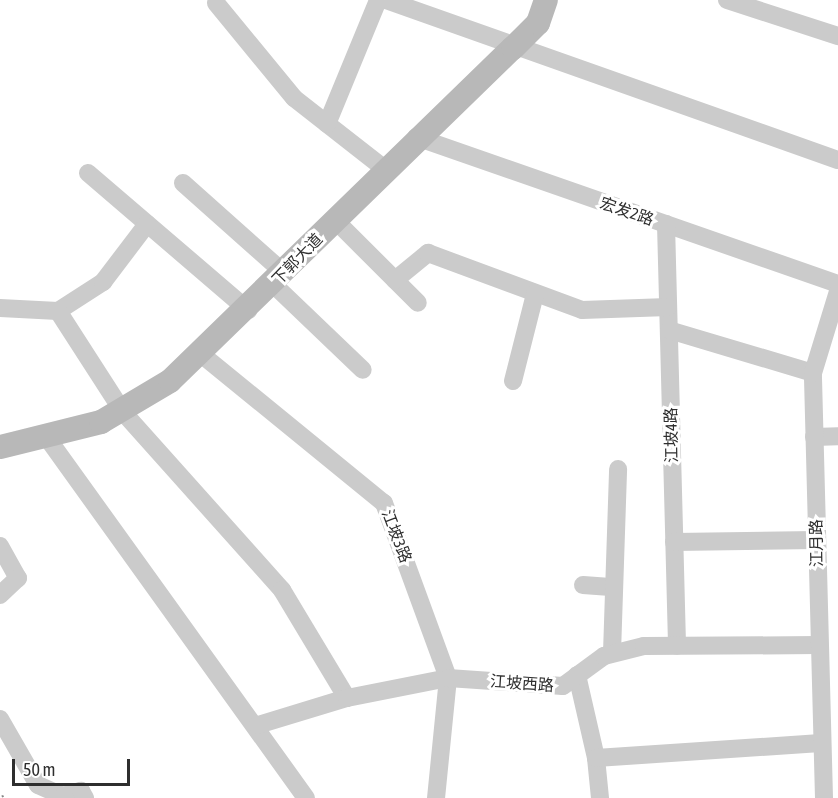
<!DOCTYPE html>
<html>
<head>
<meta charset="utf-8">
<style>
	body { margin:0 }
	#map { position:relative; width:838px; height:798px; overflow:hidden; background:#fff; font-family:"Asap Condensed","Noto Sans SC",sans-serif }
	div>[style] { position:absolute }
	.street>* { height:18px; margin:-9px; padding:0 9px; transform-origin:9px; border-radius:9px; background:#cbcbcb }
	.secondary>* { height:24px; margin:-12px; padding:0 12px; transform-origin:12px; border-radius:12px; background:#b8b8b8 }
	.rail>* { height:7px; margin-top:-3.5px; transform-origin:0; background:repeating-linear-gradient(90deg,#fff 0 14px,#838383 0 28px); box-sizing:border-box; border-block:2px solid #838383 }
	span { translate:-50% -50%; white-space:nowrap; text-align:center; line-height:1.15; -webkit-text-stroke:6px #fff; paint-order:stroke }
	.street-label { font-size:16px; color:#2e2e2e }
	.scale { position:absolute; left:12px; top:759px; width:118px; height:27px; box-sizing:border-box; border:3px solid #2e2e2e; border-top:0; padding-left:8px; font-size:18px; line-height:21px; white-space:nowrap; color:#2e2e2e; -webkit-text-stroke:4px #fff; paint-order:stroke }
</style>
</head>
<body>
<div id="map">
	<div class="street">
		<div style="left:386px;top:0;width:479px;rotate:19.5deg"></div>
		<div style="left:727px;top:0;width:117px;rotate:18deg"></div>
		<div style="left:216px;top:3px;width:123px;rotate:50.6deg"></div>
		<div style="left:294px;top:98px;width:115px;rotate:38deg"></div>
		<div style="left:327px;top:124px;width:134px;rotate:-67.6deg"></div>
		<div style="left:416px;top:137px;width:447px;rotate:19.2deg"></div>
		<div style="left:88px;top:173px;width:211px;rotate:40.6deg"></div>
		<div style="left:183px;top:183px;width:135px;rotate:41.7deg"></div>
		<div style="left:335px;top:220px;width:117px;rotate:45deg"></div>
		<div style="left:666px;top:224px;width:422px;rotate:88.5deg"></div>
		<div style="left:395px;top:280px;width:43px;rotate:-39.3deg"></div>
		<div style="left:428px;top:253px;width:164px;rotate:20.3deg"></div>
		<div style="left:582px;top:310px;width:86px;rotate:-2deg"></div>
		<div style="left:273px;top:284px;width:124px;rotate:43.7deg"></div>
		<div style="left:0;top:308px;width:58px;rotate:3deg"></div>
		<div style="left:58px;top:311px;width:54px;rotate:-32.8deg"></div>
		<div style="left:103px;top:282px;width:73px;rotate:-52.8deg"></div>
		<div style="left:58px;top:311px;width:120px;rotate:57.2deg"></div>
		<div style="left:123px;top:412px;width:239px;rotate:48.2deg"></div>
		<div style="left:282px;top:590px;width:126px;rotate:59deg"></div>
		<div style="left:669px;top:330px;width:150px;rotate:16.6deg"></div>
		<div style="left:201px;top:354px;width:236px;rotate:39.2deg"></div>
		<div style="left:384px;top:503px;width:186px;rotate:69.9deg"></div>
		<div style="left:448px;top:678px;width:121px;rotate:95.7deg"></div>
		<div style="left:513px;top:381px;width:90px;rotate:-75.8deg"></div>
		<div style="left:814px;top:437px;width:24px;rotate:-2deg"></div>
		<div style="left:48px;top:439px;width:442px;rotate:54.3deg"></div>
		<div style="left:674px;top:542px;width:142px;rotate:-0.8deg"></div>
		<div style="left:0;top:546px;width:37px;rotate:61deg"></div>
		<div style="left:18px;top:578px;width:25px;rotate:137deg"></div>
		<div style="left:583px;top:585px;width:31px;rotate:4deg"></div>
		<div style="left:612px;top:653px;width:184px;rotate:-88.1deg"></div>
		<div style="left:577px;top:675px;width:85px;rotate:77.1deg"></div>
		<div style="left:0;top:719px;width:76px;rotate:60.1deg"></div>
		<div style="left:38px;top:785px;width:27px;rotate:24deg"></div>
		<div style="left:63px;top:796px;width:19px;rotate:-16deg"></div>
		<div style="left:81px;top:791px;width:8px;rotate:60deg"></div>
		<div style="left:258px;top:725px;width:93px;rotate:-16.9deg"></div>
		<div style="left:347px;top:698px;width:103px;rotate:-11.2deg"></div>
		<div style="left:448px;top:678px;width:115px;rotate:4deg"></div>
		<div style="left:563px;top:686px;width:51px;rotate:-36.2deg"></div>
		<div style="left:604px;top:656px;width:41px;rotate:-14deg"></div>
		<div style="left:644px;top:646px;width:174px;rotate:-0.3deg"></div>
		<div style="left:600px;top:798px;width:40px;rotate:-95.7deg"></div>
		<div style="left:596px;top:758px;width:225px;rotate:-3.8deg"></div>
		<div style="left:824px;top:798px;width:425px;rotate:-91.5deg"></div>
		<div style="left:813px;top:373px;width:86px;rotate:-73deg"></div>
	</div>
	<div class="secondary">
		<div style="left:0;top:447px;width:104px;rotate:-13.9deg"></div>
		<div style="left:101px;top:422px;width:80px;rotate:-30.7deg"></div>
		<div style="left:170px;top:381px;width:478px;rotate:-44.2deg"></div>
		<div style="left:513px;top:48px;width:35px;rotate:-45deg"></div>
		<div style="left:538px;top:23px;width:24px;rotate:-71deg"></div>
	</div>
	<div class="rail">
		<div style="left:0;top:796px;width:2px;rotate:63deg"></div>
	</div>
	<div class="street-label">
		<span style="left:627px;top:211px;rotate:19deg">宏发2路</span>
		<span style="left:297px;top:259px;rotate:-46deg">下郭大道</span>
		<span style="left:671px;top:435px;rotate:-91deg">江坡4路</span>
		<span style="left:397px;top:536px;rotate:69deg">江坡3路</span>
		<span style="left:816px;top:543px;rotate:-91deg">江月路</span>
		<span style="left:522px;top:683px;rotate:4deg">江坡西路</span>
	</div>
	<div class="scale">50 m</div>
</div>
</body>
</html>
